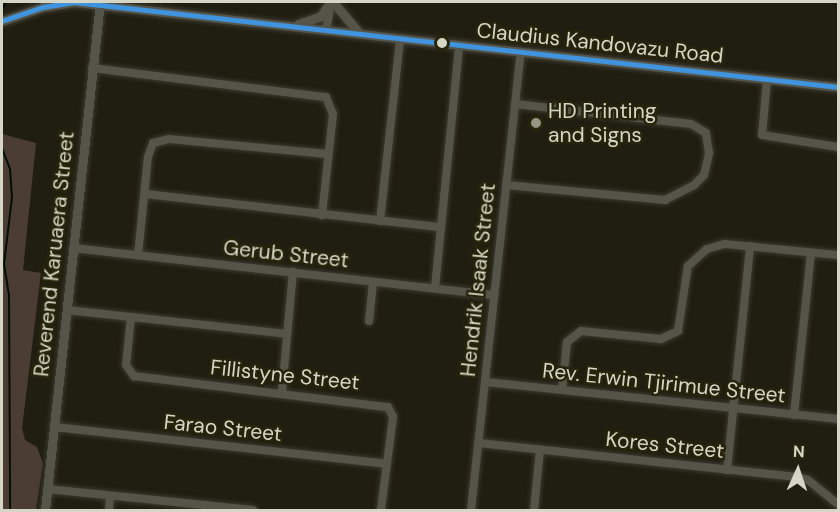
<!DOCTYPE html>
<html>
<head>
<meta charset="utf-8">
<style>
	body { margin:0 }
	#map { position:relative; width:840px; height:512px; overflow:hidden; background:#201e10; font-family:"DM Sans",sans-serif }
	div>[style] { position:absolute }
	.green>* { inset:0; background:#4c3d34 }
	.stream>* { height:2px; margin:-1px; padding:0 1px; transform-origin:1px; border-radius:1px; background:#030f05 }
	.roads { filter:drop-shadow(0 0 2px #3b3930) drop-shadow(0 0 2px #3b3930) }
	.minor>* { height:8px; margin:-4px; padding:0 4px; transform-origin:4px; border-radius:4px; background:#555449 }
	.tertiary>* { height:9px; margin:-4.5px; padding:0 4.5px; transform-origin:4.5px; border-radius:4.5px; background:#555449 }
	.bus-1>* { height:4.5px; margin:-2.25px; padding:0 2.25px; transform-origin:2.25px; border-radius:2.25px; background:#4094de }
	.dots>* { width:16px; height:16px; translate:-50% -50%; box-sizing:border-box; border:3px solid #26240a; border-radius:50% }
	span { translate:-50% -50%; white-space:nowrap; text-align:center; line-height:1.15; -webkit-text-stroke:5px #26240a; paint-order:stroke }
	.street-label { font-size:21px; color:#d6d6c6 }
	.poi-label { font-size:21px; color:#d6d6c6 }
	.left { translate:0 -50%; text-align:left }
	.frame { position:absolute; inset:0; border:3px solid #d6d6c6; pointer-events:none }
	.north { position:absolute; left:768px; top:440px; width:60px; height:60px; -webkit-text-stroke:4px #26240a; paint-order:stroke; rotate:3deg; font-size:16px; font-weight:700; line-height:24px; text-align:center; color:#d6d6c6 }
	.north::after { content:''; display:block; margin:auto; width:21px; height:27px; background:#d6d6c6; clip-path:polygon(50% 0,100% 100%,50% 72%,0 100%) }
</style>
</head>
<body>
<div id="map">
	<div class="green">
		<div style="clip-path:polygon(2px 134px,36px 143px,23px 270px,41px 273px,22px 428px,25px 440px,37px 447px,43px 463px,36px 510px,2px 510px)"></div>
	</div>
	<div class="stream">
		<div style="left:2px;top:10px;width:9px;rotate:-63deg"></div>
		<div style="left:2px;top:148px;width:22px;rotate:69deg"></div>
		<div style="left:10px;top:169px;width:28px;rotate:86deg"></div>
		<div style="left:12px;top:197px;width:67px;rotate:96.8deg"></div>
		<div style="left:4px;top:264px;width:30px;rotate:81deg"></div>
		<div style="left:9px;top:294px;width:216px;rotate:89.7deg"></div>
	</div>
	<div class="roads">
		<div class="minor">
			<div style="left:326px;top:31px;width:28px;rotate:-80deg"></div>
			<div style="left:92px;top:68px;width:236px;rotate:7.1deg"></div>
			<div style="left:326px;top:97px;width:18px;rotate:68deg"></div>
			<div style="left:333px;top:114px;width:102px;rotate:96.2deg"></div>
			<div style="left:767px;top:80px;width:55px;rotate:95.2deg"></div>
			<div style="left:762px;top:135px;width:77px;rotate:9deg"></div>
			<div style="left:506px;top:185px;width:160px;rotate:5.4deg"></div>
			<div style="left:665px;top:200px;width:33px;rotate:-27deg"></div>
			<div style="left:694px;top:185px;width:14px;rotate:-45deg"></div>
			<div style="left:704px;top:175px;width:23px;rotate:-77deg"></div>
			<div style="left:709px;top:153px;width:20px;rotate:-99deg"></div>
			<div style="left:706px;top:133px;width:17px;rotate:-149deg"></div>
			<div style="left:691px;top:124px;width:177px;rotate:-173.5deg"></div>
			<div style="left:145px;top:194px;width:296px;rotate:6.4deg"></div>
			<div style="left:380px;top:221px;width:182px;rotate:-83.7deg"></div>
			<div style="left:73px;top:248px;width:424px;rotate:6.4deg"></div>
			<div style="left:138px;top:255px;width:99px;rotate:-84.2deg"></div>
			<div style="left:148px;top:157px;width:15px;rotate:-70deg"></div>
			<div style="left:153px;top:143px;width:16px;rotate:-14deg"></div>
			<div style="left:169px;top:139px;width:160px;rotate:5.4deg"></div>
			<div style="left:435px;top:288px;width:243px;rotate:-84.3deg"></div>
			<div style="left:67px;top:310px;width:221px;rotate:6.2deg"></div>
			<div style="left:131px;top:317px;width:48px;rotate:95.9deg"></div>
			<div style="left:126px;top:365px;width:14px;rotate:54deg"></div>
			<div style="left:134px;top:376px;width:256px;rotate:7deg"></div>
			<div style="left:388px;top:407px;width:11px;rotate:63deg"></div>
			<div style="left:393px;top:417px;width:94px;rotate:97.4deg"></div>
			<div style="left:369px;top:321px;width:39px;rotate:-84deg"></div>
			<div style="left:486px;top:382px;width:354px;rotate:6deg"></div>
			<div style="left:562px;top:389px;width:47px;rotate:-83.9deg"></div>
			<div style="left:567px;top:342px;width:18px;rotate:-38deg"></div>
			<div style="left:581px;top:331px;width:80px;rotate:5.7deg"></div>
			<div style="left:661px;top:339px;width:19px;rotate:-25deg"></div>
			<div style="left:678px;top:331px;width:66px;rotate:-81.3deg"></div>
			<div style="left:688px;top:266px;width:25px;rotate:-42deg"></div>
			<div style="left:707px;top:249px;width:19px;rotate:-16deg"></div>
			<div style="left:725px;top:244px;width:114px;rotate:5.6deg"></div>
			<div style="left:282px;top:392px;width:121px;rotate:-84.8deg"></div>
			<div style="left:794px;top:415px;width:163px;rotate:-84deg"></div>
			<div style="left:54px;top:427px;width:335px;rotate:6.3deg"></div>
			<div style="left:479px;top:443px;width:320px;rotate:6.1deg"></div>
			<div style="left:797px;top:477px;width:11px;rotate:15deg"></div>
			<div style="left:808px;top:480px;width:38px;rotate:39deg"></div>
			<div style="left:727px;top:470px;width:225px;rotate:-84.1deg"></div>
			<div style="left:47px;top:489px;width:207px;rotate:5.8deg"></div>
			<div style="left:109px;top:510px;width:14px;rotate:-86deg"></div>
			<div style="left:471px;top:510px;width:460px;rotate:-83.8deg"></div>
			<div style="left:534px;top:510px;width:61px;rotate:-84.4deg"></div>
		</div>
		<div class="tertiary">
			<div style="left:333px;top:2px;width:42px;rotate:49.8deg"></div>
			<div style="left:2px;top:21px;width:43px;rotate:-18.9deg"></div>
			<div style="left:43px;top:7px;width:31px;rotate:-9deg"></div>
			<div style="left:74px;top:2px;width:769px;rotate:6.35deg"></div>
			<div style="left:298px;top:24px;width:24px;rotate:-19deg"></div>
			<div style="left:321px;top:16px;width:17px;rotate:-57deg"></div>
			<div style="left:45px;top:510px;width:511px;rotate:-83.82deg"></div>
		</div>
	</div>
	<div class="bus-1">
		<div style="left:2px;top:21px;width:43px;rotate:-18.9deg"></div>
		<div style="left:43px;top:7px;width:31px;rotate:-9deg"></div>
		<div style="left:74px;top:2px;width:769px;rotate:6.35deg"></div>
	</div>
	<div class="dots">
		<div style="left:442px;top:43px;background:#d6d6c6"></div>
		<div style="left:536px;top:123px;background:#969686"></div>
	</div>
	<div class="street-label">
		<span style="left:600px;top:43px;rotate:6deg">Claudius Kandovazu Road</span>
		<span style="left:54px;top:254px;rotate:-84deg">Reverend Karuaera Street</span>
		<span style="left:286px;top:254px;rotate:6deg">Gerub Street</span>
		<span style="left:478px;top:280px;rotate:-84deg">Hendrik Isaak Street</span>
		<span style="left:285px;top:375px;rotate:6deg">Fillistyne Street</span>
		<span style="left:664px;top:383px;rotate:6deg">Rev. Erwin Tjirimue Street</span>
		<span style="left:223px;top:428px;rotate:6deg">Farao Street</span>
		<span style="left:665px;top:445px;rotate:6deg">Kores Street</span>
	</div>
	<div class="poi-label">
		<span class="left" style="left:548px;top:123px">HD Printing<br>and Signs</span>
	</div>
	<div class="frame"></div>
	<div class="north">N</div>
</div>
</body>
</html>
